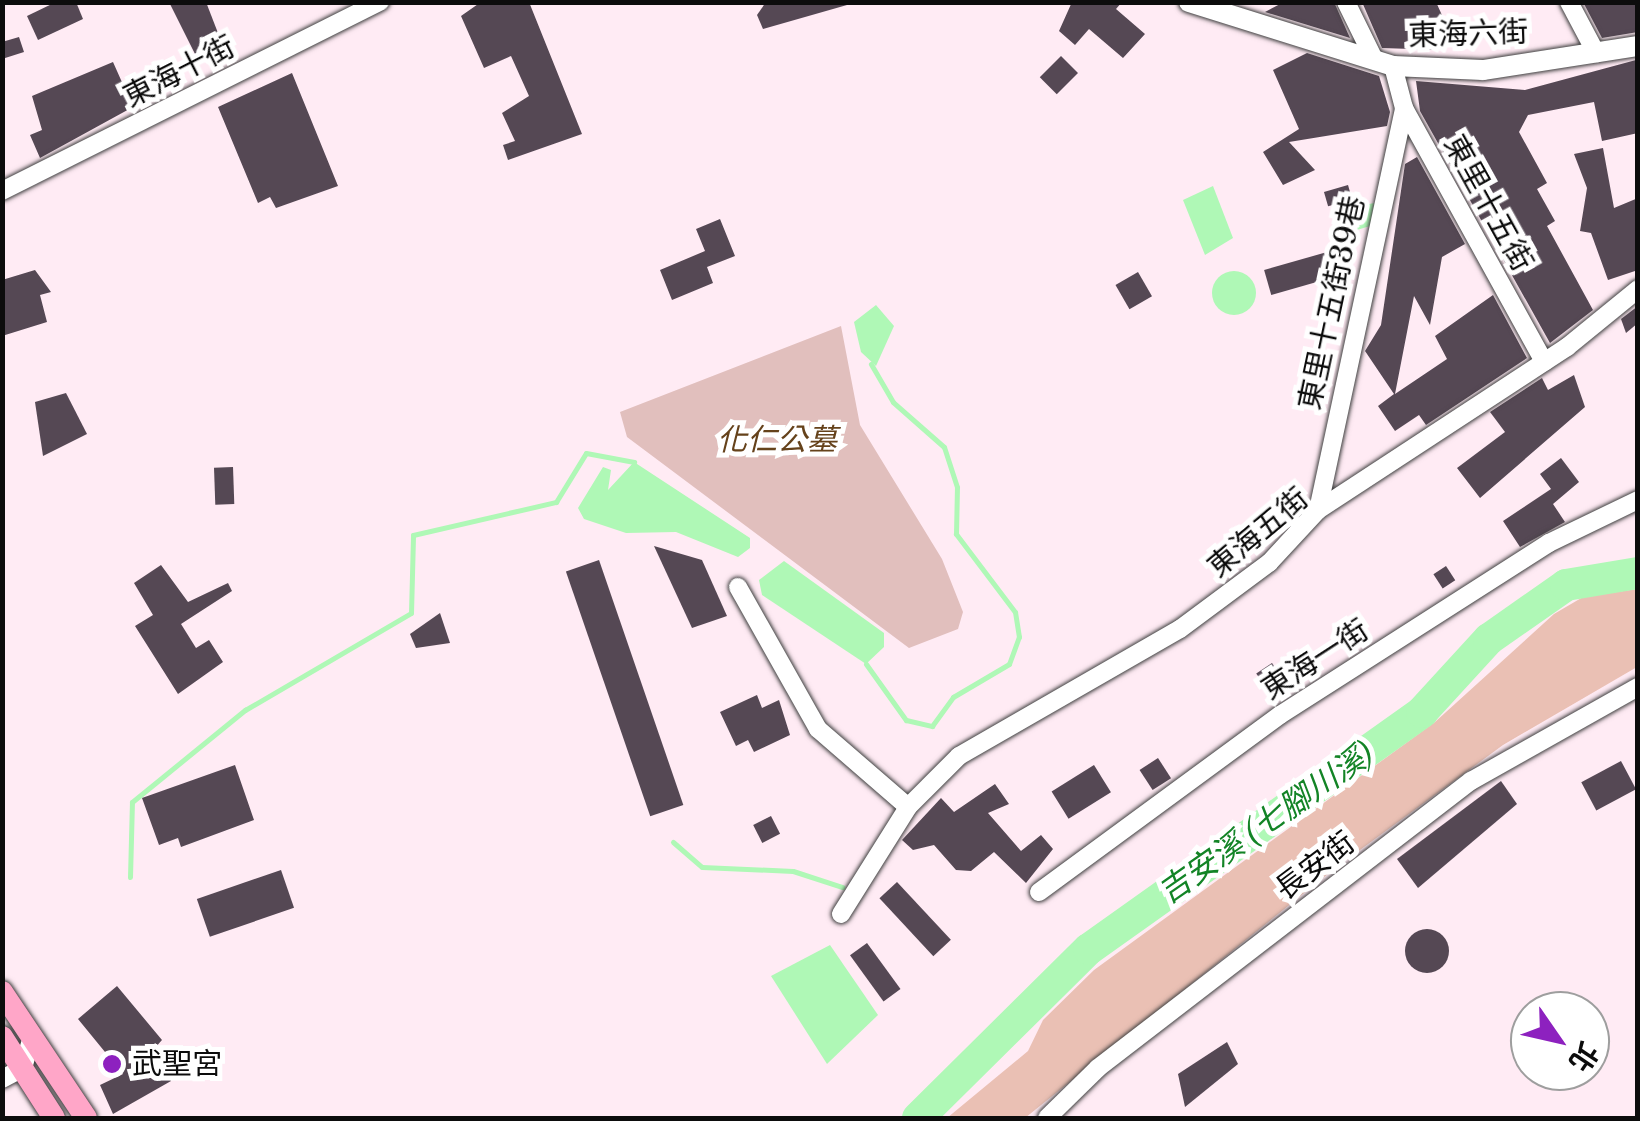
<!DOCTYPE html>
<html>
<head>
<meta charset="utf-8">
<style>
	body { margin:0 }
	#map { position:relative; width:1640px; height:1121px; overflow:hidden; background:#ffebf4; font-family:"Libre Baskerville","Noto Sans TC",serif }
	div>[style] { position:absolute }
	.green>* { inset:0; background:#eac0b4 }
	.cemetery>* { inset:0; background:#e1bfbd }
	.water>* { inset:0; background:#aff8b6 }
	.round { border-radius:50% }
	.stream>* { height:5px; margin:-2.5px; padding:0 2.5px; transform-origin:2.5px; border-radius:2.5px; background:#aff8b6 }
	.river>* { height:32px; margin:-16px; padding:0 16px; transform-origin:16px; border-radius:16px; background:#aff8b6 }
	.building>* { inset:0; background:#554854; transform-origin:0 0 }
	.roads { filter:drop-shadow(0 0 2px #3f3f3f) drop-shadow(0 0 2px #3f3f3f) }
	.minor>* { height:18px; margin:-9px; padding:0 9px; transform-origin:9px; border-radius:9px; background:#fff }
	.tertiary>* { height:20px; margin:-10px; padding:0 10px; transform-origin:10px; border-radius:10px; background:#fff }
	.secondary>* { height:22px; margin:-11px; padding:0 11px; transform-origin:11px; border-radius:11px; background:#ffa6c8 }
	.dots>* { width:28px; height:28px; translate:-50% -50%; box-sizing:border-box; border:5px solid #fff; border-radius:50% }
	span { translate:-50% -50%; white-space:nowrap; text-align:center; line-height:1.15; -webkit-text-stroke:10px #fff; paint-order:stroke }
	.street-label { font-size:30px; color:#0c0c0c }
	.park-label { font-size:30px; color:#65421b; font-style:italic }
	.poi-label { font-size:30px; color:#0c0c0c }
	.left { translate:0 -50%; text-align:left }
	.water-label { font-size:32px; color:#138426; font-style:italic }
	.frame { position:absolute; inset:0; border:5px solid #0c0c0c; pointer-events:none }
	.north { position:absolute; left:1510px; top:991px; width:100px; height:100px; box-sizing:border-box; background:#fff; border:2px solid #9e9e9e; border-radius:50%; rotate:124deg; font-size:28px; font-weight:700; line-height:40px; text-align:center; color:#0c0c0c }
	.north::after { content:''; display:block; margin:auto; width:35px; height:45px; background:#8d21bf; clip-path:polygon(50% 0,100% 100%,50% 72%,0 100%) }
</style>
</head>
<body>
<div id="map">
	<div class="green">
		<div style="clip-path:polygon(1637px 589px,1637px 667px,1503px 745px,1334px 869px,1025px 1118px,947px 1118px,1028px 1051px,1043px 1020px,1094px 970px,1435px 722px,1554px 614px,1583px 597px)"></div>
	</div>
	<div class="cemetery">
		<div style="clip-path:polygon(841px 326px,860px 425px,942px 559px,963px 612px,958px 629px,909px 648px,627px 437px,620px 412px)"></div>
	</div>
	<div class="water">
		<div style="clip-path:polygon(1213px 186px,1233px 238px,1205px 255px,1183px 200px)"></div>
		<div style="clip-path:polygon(1374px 203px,1370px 226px,1357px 230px,1351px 208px)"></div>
		<div class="round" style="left:1212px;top:271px;width:44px;height:44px"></div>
		<div style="clip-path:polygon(876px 305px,894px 326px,876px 366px,861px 352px,854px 322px)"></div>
		<div style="clip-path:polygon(634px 462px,750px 538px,750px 548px,738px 557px,676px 532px,626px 533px,584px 519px,578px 508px,603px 467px,611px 470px,608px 490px)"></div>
		<div style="clip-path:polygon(784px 561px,884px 633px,884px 647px,866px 664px,762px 595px,759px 580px)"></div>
		<div style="clip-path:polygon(830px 945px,878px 1015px,827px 1064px,771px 976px)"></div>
	</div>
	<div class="stream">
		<div style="left:866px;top:664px;width:69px;rotate:54.5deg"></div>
		<div style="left:906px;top:720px;width:27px;rotate:13deg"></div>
		<div style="left:932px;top:726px;width:36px;rotate:-54deg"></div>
		<div style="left:953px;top:697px;width:65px;rotate:-30.5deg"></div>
		<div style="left:1009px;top:664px;width:29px;rotate:-70deg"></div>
		<div style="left:1019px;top:637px;width:25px;rotate:-99deg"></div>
		<div style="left:1015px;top:612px;width:98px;rotate:-127.1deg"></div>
		<div style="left:956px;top:534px;width:47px;rotate:-88.8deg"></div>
		<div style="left:957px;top:487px;width:42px;rotate:-108deg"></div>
		<div style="left:944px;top:447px;width:68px;rotate:-138.6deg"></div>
		<div style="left:893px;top:402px;width:44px;rotate:-120.1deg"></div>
		<div style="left:673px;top:842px;width:38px;rotate:41deg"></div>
		<div style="left:702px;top:867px;width:91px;rotate:2.5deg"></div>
		<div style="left:793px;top:871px;width:52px;rotate:18.1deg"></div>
		<div style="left:130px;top:877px;width:75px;rotate:-88.5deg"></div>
		<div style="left:132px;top:802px;width:146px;rotate:-39.2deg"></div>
		<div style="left:245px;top:710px;width:192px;rotate:-30.3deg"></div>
		<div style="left:411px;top:613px;width:78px;rotate:-88.5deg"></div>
		<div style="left:413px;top:535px;width:147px;rotate:-13deg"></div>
		<div style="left:556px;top:502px;width:57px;rotate:-58.5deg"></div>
		<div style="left:586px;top:453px;width:49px;rotate:10.6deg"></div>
	</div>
	<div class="river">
		<div style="left:918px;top:1118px;width:240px;rotate:-44.7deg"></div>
		<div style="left:1089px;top:949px;width:409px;rotate:-35.4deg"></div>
		<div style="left:1422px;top:712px;width:99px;rotate:-47.5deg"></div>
		<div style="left:1489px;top:639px;width:94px;rotate:-35deg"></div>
		<div style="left:1566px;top:585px;width:73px;rotate:-9.5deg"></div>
	</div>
	<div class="building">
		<div style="clip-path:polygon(56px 2px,76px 2px,83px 19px,38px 40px,27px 16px)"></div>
		<div style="clip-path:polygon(169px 2px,206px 2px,223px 46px,197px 58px)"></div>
		<div style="clip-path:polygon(481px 2px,529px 2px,582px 134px,508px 160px,503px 145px,515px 141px,502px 113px,529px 96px,511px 56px,484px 68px,461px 16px)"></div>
		<div style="clip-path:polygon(766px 2px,854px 2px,854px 3px,763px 29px,757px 15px)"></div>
		<div style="clip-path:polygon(1072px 2px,1122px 2px,1116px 9px,1145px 34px,1123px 58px,1089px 29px,1075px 45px,1059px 31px)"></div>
		<div style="clip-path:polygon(1284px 2px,1334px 2px,1350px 38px,1265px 12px)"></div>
		<div style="clip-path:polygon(1362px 2px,1436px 2px,1446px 24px,1418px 39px,1435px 38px,1441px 50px,1382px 48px)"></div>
		<div style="clip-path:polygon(1583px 2px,1638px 2px,1638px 32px,1602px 38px)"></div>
		<div style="clip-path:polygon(19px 37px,24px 52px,2px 59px,2px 42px)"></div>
		<div style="clip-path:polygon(1307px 53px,1379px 76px,1390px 112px,1387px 126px,1289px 142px,1315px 170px,1283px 185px,1263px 152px,1299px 129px,1273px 70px)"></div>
		<div style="left:1061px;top:56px;width:24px;height:30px;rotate:45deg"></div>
		<div style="clip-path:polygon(1636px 60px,1638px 133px,1602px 141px,1594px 102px,1528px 115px,1519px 132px,1547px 183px,1537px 189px,1555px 221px,1547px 226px,1593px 310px,1550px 343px,1420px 111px,1416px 81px,1525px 90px)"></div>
		<div style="clip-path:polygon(113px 62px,133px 107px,40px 158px,30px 135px,42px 130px,32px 96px)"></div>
		<div style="clip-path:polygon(292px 73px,338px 186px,276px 208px,270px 197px,258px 203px,218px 107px)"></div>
		<div style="clip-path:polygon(1603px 148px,1614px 208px,1638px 198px,1638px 270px,1608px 280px,1591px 233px,1580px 231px,1587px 188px,1574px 154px)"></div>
		<div style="clip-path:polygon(1417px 157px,1465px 244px,1442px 257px,1430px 325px,1414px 296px,1395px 394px,1447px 359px,1435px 336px,1493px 295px,1527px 358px,1426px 425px,1419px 415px,1395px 431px,1378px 406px,1394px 394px,1365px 351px,1381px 325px,1405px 164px)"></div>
		<div style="left:1348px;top:185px;width:15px;height:25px;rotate:74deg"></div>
		<div style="clip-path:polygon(720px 219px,735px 256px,707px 267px,713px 283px,672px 300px,660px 270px,705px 251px,696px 229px)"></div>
		<div style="left:1341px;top:248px;width:26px;height:80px;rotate:74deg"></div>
		<div style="clip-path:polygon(35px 270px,51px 292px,40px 295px,47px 322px,2px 336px,2px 280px)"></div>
		<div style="left:1138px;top:272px;width:28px;height:26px;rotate:60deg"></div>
		<div style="clip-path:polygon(1638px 306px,1638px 323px,1626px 333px,1621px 319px)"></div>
		<div style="clip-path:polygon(1574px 375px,1585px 407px,1480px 498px,1457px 468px,1505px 432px,1490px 412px,1542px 378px,1548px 390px)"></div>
		<div style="clip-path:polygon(66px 393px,87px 434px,43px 456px,35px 402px)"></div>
		<div style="clip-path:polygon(1561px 458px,1579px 482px,1553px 504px,1565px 522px,1520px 547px,1503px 521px,1551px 489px,1540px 474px)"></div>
		<div style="left:233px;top:467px;width:37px;height:19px;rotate:88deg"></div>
		<div style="clip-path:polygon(654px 546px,702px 560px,727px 616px,692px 628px)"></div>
		<div style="left:599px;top:560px;width:259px;height:35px;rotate:71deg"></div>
		<div style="clip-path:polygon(161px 565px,188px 602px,228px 583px,232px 591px,181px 624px,196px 648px,209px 640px,223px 662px,178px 694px,135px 626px,153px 615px,134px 583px)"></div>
		<div style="left:1446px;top:566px;width:17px;height:15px;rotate:57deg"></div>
		<div style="clip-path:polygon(440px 613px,450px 643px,416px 648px,410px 634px)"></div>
		<div style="left:1272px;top:663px;width:14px;height:19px;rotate:56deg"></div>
		<div style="clip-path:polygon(757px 695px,762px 708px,779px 700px,790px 735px,754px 752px,748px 740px,736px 746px,720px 712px)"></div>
		<div style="left:1158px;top:758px;width:24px;height:22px;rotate:57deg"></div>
		<div style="left:1621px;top:761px;width:32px;height:45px;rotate:62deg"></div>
		<div style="clip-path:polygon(235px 765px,254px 820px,181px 847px,178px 838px,159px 845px,142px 798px)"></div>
		<div style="left:1094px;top:765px;width:32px;height:50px;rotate:58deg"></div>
		<div style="clip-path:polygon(1501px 781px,1517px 804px,1418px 888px,1397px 859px)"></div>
		<div style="clip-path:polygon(995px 784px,1009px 804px,988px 813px,1021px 851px,1041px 835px,1053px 849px,1026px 883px,994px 852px,971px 871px,956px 870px,934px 845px,913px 850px,902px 840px,941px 798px,954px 812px)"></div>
		<div style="left:771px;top:816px;width:20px;height:20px;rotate:63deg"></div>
		<div style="left:281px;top:870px;width:40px;height:89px;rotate:71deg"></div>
		<div style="left:897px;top:882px;width:79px;height:24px;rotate:47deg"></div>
		<div class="round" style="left:1405px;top:929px;width:44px;height:44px"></div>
		<div style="left:867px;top:943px;width:57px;height:21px;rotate:54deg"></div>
		<div style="clip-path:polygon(117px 986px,162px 1040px,154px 1049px,171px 1081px,113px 1114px,100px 1085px,123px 1074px,78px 1019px)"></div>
		<div style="clip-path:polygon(1227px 1042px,1238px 1064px,1185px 1107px,1178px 1074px)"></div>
	</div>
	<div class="roads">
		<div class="minor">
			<div style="left:1346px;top:2px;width:61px;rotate:63.9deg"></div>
			<div style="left:1569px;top:2px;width:58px;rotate:62.1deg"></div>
			<div style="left:1393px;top:66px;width:43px;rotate:75.3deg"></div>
			<div style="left:1404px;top:108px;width:290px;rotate:61.1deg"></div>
			<div style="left:2px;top:191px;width:423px;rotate:-26.6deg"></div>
			<div style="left:1318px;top:510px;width:411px;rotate:-77.9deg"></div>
			<div style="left:738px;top:587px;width:163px;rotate:60.6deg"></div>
			<div style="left:818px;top:729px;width:119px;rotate:40.9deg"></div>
			<div style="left:1039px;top:892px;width:299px;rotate:-36.3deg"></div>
			<div style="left:1280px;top:715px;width:319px;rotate:-32.6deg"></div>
			<div style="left:1549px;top:543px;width:99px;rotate:-25.8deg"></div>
			<div style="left:841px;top:914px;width:126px;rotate:-57.9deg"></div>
			<div style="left:908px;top:807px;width:72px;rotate:-45deg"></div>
			<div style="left:959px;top:756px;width:255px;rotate:-29.9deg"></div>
			<div style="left:1180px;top:629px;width:111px;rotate:-36.6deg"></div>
			<div style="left:1269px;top:563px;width:72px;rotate:-47.2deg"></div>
			<div style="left:1318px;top:510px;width:298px;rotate:-33.2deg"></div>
			<div style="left:1567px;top:347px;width:92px;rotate:-39.2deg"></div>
			<div style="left:2px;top:1079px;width:24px;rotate:-28deg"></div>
			<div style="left:23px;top:1068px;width:32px;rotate:-74deg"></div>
			<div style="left:1047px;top:1118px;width:71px;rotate:-44.4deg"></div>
			<div style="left:1098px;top:1068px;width:471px;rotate:-37.6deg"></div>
			<div style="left:1471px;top:781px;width:192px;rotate:-29.4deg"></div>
		</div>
		<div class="tertiary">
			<div style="left:1189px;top:2px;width:214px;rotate:17.4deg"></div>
			<div style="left:1393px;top:66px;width:90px;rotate:2.5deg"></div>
			<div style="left:1483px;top:70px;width:157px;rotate:-8.8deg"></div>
		</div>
		<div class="secondary">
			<div style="left:2px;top:992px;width:151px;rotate:56.3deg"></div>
			<div style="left:2px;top:1037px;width:96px;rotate:57.3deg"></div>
		</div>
	</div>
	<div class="dots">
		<div style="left:112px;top:1064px;background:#8d21bf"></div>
	</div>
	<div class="street-label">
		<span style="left:1468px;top:34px;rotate:-2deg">東海六街</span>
		<span style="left:179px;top:72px;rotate:-27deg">東海十街</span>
		<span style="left:1488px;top:203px;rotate:61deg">東里十五街</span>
		<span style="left:1332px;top:303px;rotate:-78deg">東里十五街39巷</span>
		<span style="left:1258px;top:533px;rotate:-40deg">東海五街</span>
		<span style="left:1315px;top:660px;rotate:-33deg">東海一街</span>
		<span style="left:1315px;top:866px;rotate:-37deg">長安街</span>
	</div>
	<div class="park-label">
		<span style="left:777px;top:440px">化仁公墓</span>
	</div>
	<div class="poi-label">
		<span class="left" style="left:132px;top:1064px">武聖宮</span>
	</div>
	<div class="water-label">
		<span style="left:1266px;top:823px;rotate:-35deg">吉安溪 (七腳川溪)</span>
	</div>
	<div class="frame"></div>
	<div class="north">北</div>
</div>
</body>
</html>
